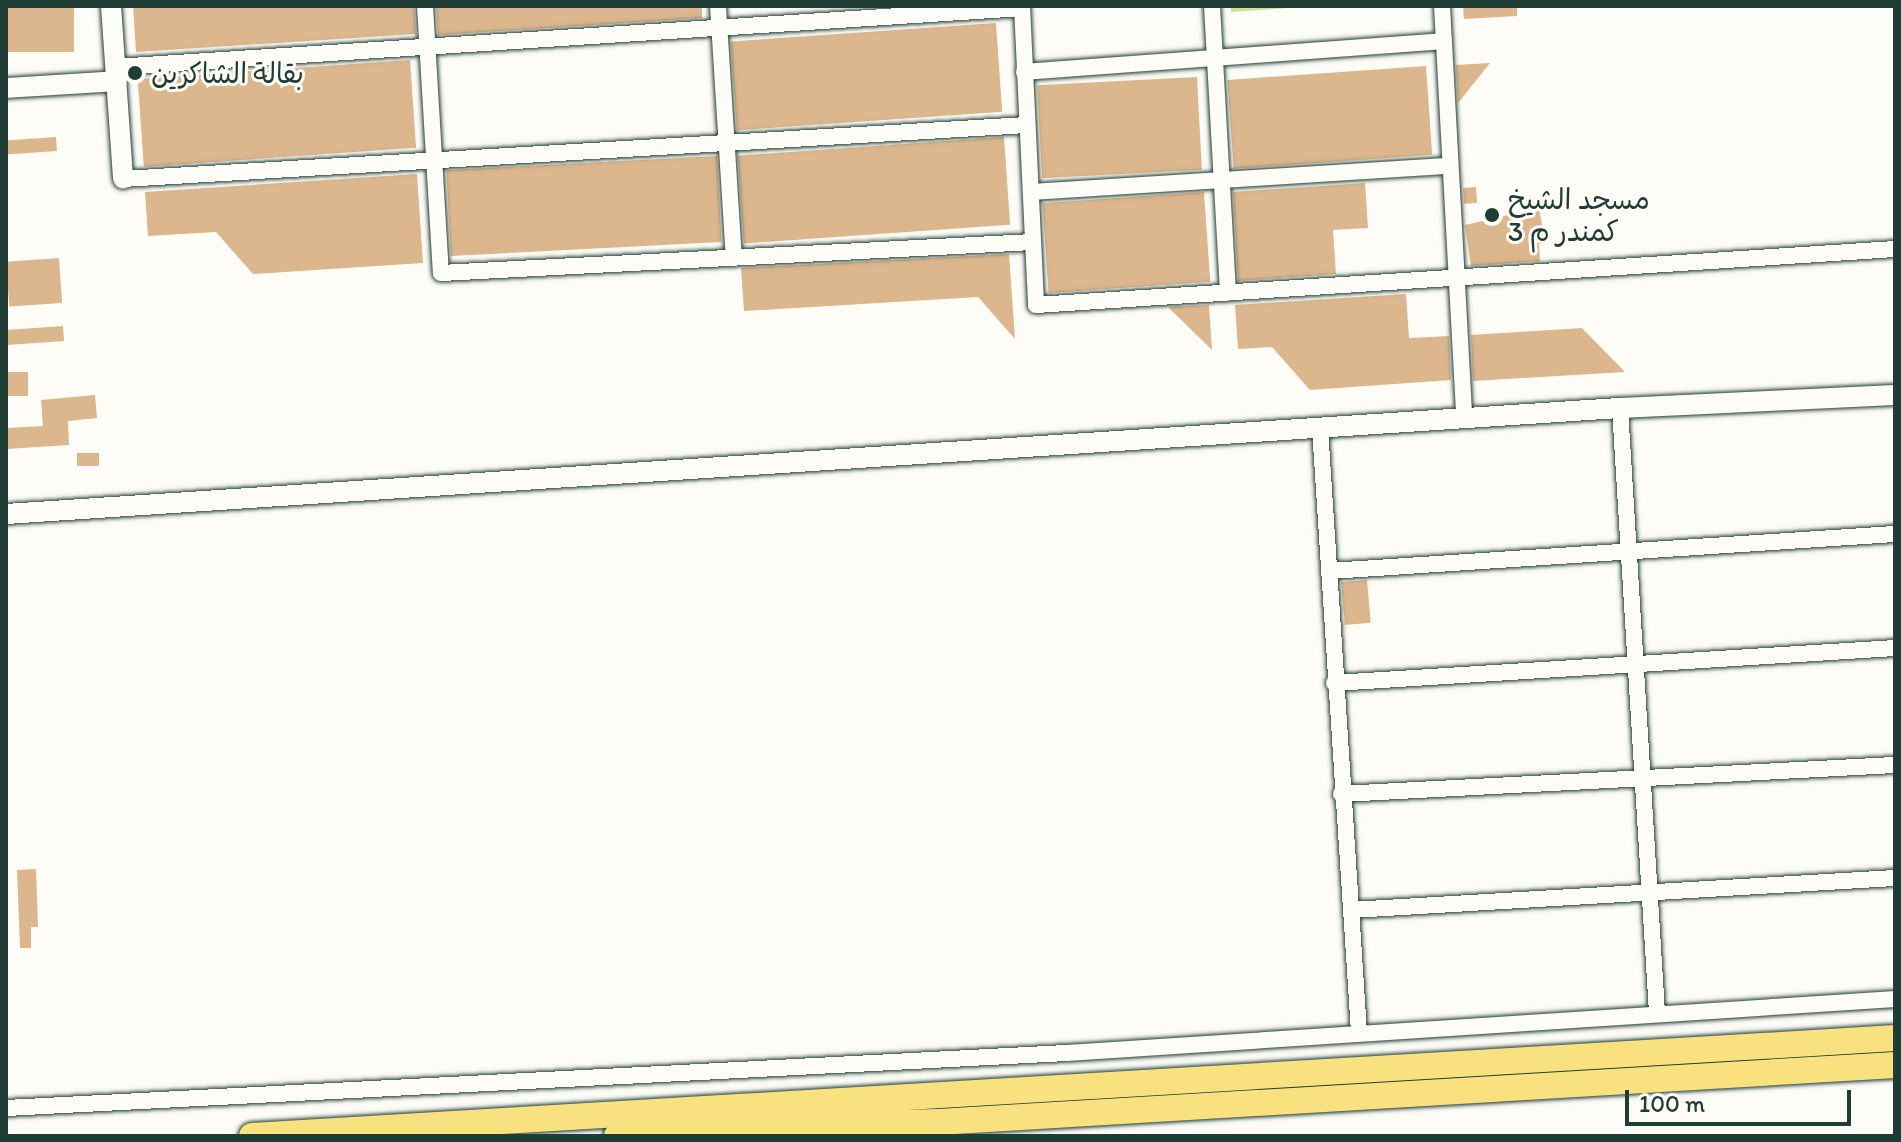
<!DOCTYPE html>
<html>
<head>
<meta charset="utf-8">
<style>
	body { margin:0 }
	#map { position:relative; width:1901px; height:1142px; overflow:hidden; background:#fdfcf7; font-family:Itim,"Playpen Sans Arabic",sans-serif }
	div>[style] { position:absolute }
	.green>* { inset:0; background:#d3df91 }
	.building>* { inset:0; background:#dcb78d; transform-origin:0 0 }
	.roads { filter:drop-shadow(0 0 2px #1f3d34) drop-shadow(0 0 2px #1f3d34) }
	.minor>* { height:16px; margin:-8px; padding:0 8px; transform-origin:8px; border-radius:8px; background:#fdfcf7 }
	.tertiary>* { height:20px; margin:-10px; padding:0 10px; transform-origin:10px; border-radius:10px; background:#fdfcf7 }
	.primary>* { height:26px; margin:-13px; padding:0 13px; transform-origin:13px; border-radius:13px; background:#fae180 }
	.dots>* { width:22px; height:22px; translate:-50% -50%; box-sizing:border-box; border:4px solid #fdfcf7; border-radius:50% }
	span { translate:-50% -50%; white-space:nowrap; text-align:center; line-height:1.15; -webkit-text-stroke:6px #fdfcf7; paint-order:stroke }
	.poi-label { font-size:28px; color:#1f3d34 }
	.left { translate:0 -50%; text-align:left }
	.frame { position:absolute; inset:0; border:8px solid #1f3d34; pointer-events:none }
	.scale { position:absolute; left:1625px; top:1090px; width:226px; height:36px; box-sizing:border-box; border:4px solid #1f3d34; border-top:0; padding-left:10px; font-size:24px; line-height:28px; white-space:nowrap; color:#1f3d34; -webkit-text-stroke:6px #fdfcf7; paint-order:stroke }
</style>
</head>
<body>
<div id="map">
	<div class="green">
		<div style="clip-path:polygon(1231px 6px,1319px 6px,1231px 12px)"></div>
	</div>
	<div class="building">
		<div style="left:6px;top:6px;width:68px;height:46px"></div>
		<div style="clip-path:polygon(133px 6px,414px 6px,416px 34px,136px 52px)"></div>
		<div style="clip-path:polygon(436px 6px,702px 6px,702px 18px,438px 35px)"></div>
		<div style="clip-path:polygon(1463px 6px,1517px 6px,1517px 16px,1464px 19px)"></div>
		<div style="left:996px;top:23px;width:89px;height:266px;rotate:86deg"></div>
		<div style="left:410px;top:60px;width:88px;height:273px;rotate:86deg"></div>
		<div style="clip-path:polygon(1490px 63px,1458px 103px,1456px 65px)"></div>
		<div style="left:1426px;top:66px;width:89px;height:199px;rotate:86deg"></div>
		<div style="left:1197px;top:77px;width:93px;height:160px;rotate:87deg"></div>
		<div style="left:56px;top:137px;width:14px;height:50px;rotate:86deg"></div>
		<div style="left:1004px;top:137px;width:88px;height:267px;rotate:86deg"></div>
		<div style="left:717px;top:156px;width:86px;height:271px;rotate:87deg"></div>
		<div style="clip-path:polygon(417px 174px,423px 263px,253px 274px,216px 232px,148px 236px,145px 192px)"></div>
		<div style="clip-path:polygon(1365px 183px,1368px 228px,1333px 230px,1336px 274px,1238px 281px,1233px 192px)"></div>
		<div style="left:1476px;top:187px;width:16px;height:13px;rotate:86deg"></div>
		<div style="left:1204px;top:192px;width:90px;height:162px;rotate:86deg"></div>
		<div style="clip-path:polygon(1539px 208px,1544px 236px,1544px 244px,1539px 244px,1540px 261px,1471px 266px,1465px 225px)"></div>
		<div style="clip-path:polygon(1009px 254px,1015px 339px,978px 297px,744px 311px,741px 268px)"></div>
		<div style="left:59px;top:258px;width:45px;height:53px;rotate:86deg"></div>
		<div style="clip-path:polygon(1406px 294px,1409px 338px,1449px 336px,1451px 380px,1310px 390px,1272px 347px,1238px 349px,1235px 305px)"></div>
		<div style="clip-path:polygon(1209px 305px,1212px 350px,1168px 307px)"></div>
		<div style="left:63px;top:326px;width:15px;height:57px;rotate:86deg"></div>
		<div style="clip-path:polygon(1582px 328px,1625px 372px,1473px 381px,1471px 335px)"></div>
		<div style="left:28px;top:372px;width:24px;height:22px;rotate:90deg"></div>
		<div style="clip-path:polygon(95px 395px,97px 418px,68px 421px,69px 445px,6px 449px,6px 428px,43px 426px,41px 400px)"></div>
		<div style="left:77px;top:453px;width:22px;height:13px"></div>
		<div style="left:1367px;top:580px;width:43px;height:26px;rotate:85deg"></div>
		<div style="clip-path:polygon(36px 869px,38px 927px,31px 927px,31px 948px,20px 948px,17px 870px)"></div>
	</div>
	<div class="roads">
		<div class="minor">
			<div style="left:425px;top:6px;width:267px;rotate:86.6deg"></div>
			<div style="left:441px;top:273px;width:593px;rotate:-3deg"></div>
			<div style="left:718px;top:6px;width:252px;rotate:86.4deg"></div>
			<div style="left:1022px;top:6px;width:299px;rotate:87.3deg"></div>
			<div style="left:1036px;top:305px;width:861px;rotate:-3.73deg"></div>
			<div style="left:1212px;top:6px;width:287px;rotate:86.8deg"></div>
			<div style="left:1442px;top:6px;width:413px;rotate:86.9deg"></div>
			<div style="left:115px;top:67px;width:909px;rotate:-3.72deg"></div>
			<div style="left:1024px;top:72px;width:421px;rotate:-4.2deg"></div>
			<div style="left:123px;top:179px;width:906px;rotate:-3.42deg"></div>
			<div style="left:1031px;top:192px;width:419px;rotate:-3.6deg"></div>
			<div style="left:1620px;top:408px;width:606px;rotate:86.5deg"></div>
			<div style="left:1320px;top:428px;width:606px;rotate:86.31deg"></div>
			<div style="left:1330px;top:571px;width:566px;rotate:-3.75deg"></div>
			<div style="left:1334px;top:683px;width:562px;rotate:-3.57deg"></div>
			<div style="left:1341px;top:794px;width:555px;rotate:-3deg"></div>
			<div style="left:1351px;top:910px;width:545px;rotate:-3.37deg"></div>
			<div style="left:6px;top:1108px;width:1062px;rotate:-2.97deg"></div>
			<div style="left:1067px;top:1053px;width:830px;rotate:-3.73deg"></div>
		</div>
		<div class="tertiary">
			<div style="left:111px;top:6px;width:173px;rotate:86deg"></div>
			<div style="left:6px;top:88px;width:111px;rotate:-3.6deg"></div>
			<div style="left:6px;top:514px;width:1617px;rotate:-3.76deg"></div>
			<div style="left:1620px;top:408px;width:275px;rotate:-2.7deg"></div>
		</div>
		<div class="primary">
			<div style="left:252px;top:1136px;width:1646px;rotate:-3.41deg"></div>
			<div style="left:617px;top:1136px;width:195px;rotate:-3.2deg"></div>
			<div style="left:812px;top:1125px;width:126px;rotate:-1.4deg"></div>
			<div style="left:938px;top:1122px;width:959px;rotate:-3.41deg"></div>
		</div>
	</div>
	<div class="dots">
		<div style="left:135px;top:73px;background:#1f3d34"></div>
		<div style="left:1492px;top:215px;background:#1f3d34"></div>
	</div>
	<div class="poi-label">
		<span class="left" style="left:151px;top:73px">بقالة الشاكرين</span>
		<span class="left" style="left:1508px;top:215px">مسجد الشيخ<br>كمندر م 3</span>
	</div>
	<div class="frame"></div>
	<div class="scale">100 m</div>
</div>
</body>
</html>
